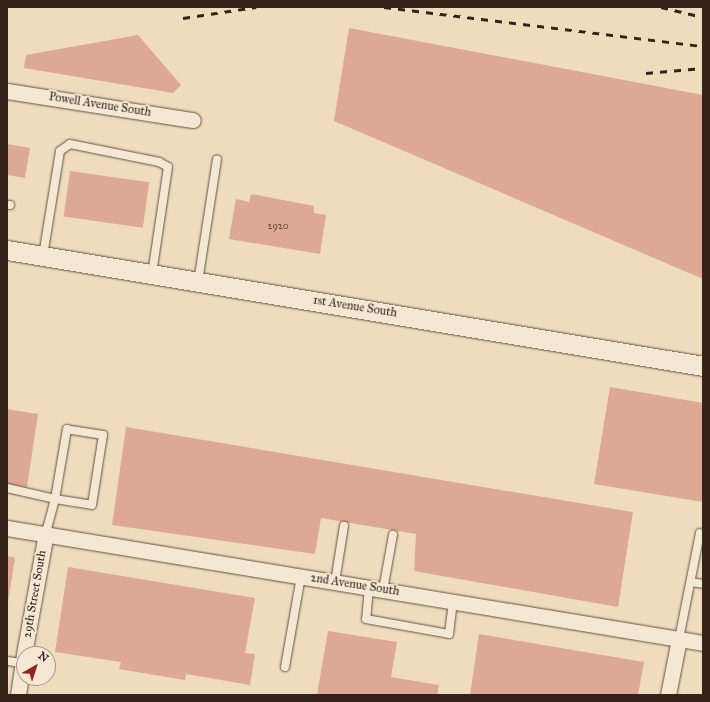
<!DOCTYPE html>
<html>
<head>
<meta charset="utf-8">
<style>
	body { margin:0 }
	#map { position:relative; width:710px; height:702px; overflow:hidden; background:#eedcbd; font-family:"IM FELL Great Primer",serif }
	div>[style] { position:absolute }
	.building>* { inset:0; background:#dda894; transform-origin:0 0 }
	.roads { filter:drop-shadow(0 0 1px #635041) drop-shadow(0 0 1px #635041) }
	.service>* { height:8px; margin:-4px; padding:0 4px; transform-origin:4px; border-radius:4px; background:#f4e8d4 }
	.minor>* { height:15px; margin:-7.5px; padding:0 7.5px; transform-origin:7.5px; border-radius:7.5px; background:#f4e8d4 }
	.tertiary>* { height:19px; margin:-9.5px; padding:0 9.5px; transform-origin:9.5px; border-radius:9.5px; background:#f4e8d4 }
	.rail>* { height:3px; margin-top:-1.5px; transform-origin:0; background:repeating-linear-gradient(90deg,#352218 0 7px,transparent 0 14px) }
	span { translate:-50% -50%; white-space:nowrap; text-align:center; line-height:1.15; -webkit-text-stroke:4px #f4e8d4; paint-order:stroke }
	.number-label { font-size:10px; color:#5f4437 }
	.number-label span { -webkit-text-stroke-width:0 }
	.street-label { font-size:12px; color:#352218 }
	.frame { position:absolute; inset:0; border:8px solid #352218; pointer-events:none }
	.north { position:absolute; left:16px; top:646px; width:40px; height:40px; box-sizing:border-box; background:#f4e8d4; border:1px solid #a89989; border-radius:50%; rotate:39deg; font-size:11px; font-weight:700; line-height:16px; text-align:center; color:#352218 }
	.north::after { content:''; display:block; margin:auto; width:14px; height:18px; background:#8f2418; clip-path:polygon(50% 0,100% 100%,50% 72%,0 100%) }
</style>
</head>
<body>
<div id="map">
	<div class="building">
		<div style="clip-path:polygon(349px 28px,703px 95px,703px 279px,334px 121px)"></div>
		<div style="clip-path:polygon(138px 35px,181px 85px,173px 93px,24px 68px,26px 55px)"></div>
		<div style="clip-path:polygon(7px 144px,30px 148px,25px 178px,7px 175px)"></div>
		<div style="left:70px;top:171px;width:80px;height:46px;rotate:8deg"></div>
		<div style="clip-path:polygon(251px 194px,314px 206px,314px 213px,326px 215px,320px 254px,229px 239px,236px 199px,249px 202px)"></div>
		<div style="clip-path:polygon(610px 387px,703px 403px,703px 502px,594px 484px)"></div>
		<div style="clip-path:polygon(7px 409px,38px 414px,27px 487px,7px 484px)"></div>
		<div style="clip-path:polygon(126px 427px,633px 512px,618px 607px,414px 571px,416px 534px,321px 518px,315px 554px,112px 525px)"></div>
		<div style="clip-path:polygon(7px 556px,15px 558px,8px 602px,7px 602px)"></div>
		<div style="clip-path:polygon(68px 567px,255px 598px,245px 653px,255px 654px,250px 685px,186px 674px,185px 680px,119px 669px,121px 662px,55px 652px)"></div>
		<div style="clip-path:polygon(328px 631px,397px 642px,391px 677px,439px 685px,437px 695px,317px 695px)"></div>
		<div style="clip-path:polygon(479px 634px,644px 662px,638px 695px,470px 695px)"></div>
	</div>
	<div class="roads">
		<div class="service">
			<div style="left:7px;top:205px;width:3px"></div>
			<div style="left:43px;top:256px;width:106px;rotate:-80.8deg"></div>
			<div style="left:60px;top:151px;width:12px;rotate:-35deg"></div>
			<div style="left:70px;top:144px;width:91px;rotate:11.4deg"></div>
			<div style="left:159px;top:162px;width:10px;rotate:29deg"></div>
			<div style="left:168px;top:167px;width:108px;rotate:98.5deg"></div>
			<div style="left:198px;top:282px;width:124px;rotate:-81.2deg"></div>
			<div style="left:7px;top:488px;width:49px;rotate:12.9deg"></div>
			<div style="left:55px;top:499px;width:37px;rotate:9deg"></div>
			<div style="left:92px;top:505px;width:71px;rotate:-81.1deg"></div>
			<div style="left:103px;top:435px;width:36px;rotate:-171deg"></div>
			<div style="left:67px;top:429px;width:71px;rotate:99.7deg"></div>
			<div style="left:55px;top:499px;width:35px;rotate:105deg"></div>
			<div style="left:335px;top:582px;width:57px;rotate:-80.9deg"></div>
			<div style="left:691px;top:582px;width:12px;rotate:9deg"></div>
			<div style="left:369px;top:587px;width:32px;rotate:95deg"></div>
			<div style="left:366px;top:619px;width:84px;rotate:10.2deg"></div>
			<div style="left:449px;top:634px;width:33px;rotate:-83deg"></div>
			<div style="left:383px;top:590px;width:56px;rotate:-79.7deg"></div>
			<div style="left:679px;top:639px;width:108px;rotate:-78.8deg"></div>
			<div style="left:7px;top:661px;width:16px;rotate:7deg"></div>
			<div style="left:285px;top:667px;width:92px;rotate:-80deg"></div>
		</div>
		<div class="minor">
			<div style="left:7px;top:91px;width:188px;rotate:8.9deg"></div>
			<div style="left:7px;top:528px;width:705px;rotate:9.38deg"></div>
			<div style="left:24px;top:654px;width:123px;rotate:-79.7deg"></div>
			<div style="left:18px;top:695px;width:40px;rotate:-81.5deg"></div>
			<div style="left:668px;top:695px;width:57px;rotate:-78.9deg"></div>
		</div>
		<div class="tertiary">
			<div style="left:7px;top:250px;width:706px;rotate:9.46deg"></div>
		</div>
	</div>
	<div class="rail">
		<div style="left:384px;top:7px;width:321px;rotate:7deg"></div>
		<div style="left:661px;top:7px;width:43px;rotate:13.4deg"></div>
		<div style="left:183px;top:18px;width:74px;rotate:-8.6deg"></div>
		<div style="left:646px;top:73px;width:57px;rotate:-5deg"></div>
	</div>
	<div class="number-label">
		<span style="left:278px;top:227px">2920</span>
	</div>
	<div class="street-label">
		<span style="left:100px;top:105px;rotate:9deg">Powell Avenue South</span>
		<span style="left:355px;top:307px;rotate:9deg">1st Avenue South</span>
		<span style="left:355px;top:585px;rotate:9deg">2nd Avenue South</span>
		<span style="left:35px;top:594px;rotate:-80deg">29th Street South</span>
	</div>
	<div class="frame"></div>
	<div class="north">N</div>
</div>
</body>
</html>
